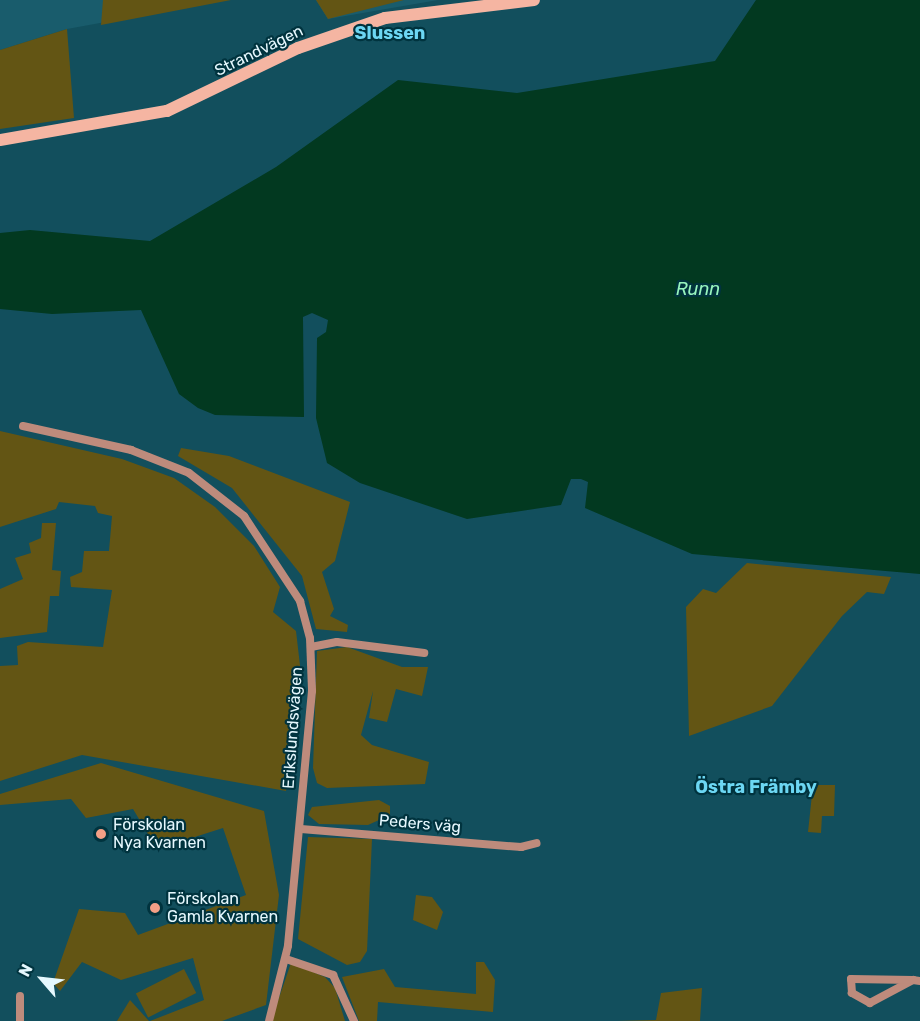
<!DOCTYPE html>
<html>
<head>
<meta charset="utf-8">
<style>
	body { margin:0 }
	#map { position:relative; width:920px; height:1021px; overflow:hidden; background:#124f5d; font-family:Rubik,sans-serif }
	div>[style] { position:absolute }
	.built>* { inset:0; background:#195c6c }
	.green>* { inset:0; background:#635514; transform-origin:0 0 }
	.water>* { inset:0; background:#023920 }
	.street>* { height:8px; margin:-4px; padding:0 4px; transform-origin:4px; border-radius:4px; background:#be8b7c }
	.secondary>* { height:12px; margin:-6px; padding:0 6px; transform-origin:6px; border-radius:6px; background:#f5b5a2 }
	.dots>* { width:16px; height:16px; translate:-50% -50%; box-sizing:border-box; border:3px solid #00333e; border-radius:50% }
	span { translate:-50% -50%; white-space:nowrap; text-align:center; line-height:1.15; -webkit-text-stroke:4.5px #00333e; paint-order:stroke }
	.street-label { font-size:16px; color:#e5f8fe }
	.poi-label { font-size:16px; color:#e5f8fe }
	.left { translate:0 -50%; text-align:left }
	.neighbourhood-label { font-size:18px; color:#6cd7f3; font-weight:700 }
	.water-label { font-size:18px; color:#97f4bd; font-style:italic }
	.north { position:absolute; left:12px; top:949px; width:60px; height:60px; -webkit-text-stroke:4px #00333e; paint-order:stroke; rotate:298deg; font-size:16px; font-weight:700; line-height:24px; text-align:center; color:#e5f8fe }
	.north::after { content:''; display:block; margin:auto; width:21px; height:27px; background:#e5f8fe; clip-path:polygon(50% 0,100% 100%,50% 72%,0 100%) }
</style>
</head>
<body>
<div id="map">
	<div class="built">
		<div style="clip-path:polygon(0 0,226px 0,67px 29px,0 50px)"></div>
		<div style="clip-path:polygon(316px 0,438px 0,328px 19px)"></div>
	</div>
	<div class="green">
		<div style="clip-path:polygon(103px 0,231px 0,101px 25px)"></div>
		<div style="clip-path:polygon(316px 0,404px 0,328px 19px)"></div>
		<div style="clip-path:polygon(67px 29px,74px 118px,0 129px,0 50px)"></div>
		<div style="clip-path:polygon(0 431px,122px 459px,174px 478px,215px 507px,254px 546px,280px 587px,273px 612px,296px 631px,301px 674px,286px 791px,82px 755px,0 781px,0 666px,18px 665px,17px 646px,28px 642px,103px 647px,112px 590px,71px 587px,70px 577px,82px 572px,84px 551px,109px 551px,112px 516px,98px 513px,95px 506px,59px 502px,56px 509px,0 527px)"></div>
		<div style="clip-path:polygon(181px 448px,229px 456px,350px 502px,335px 561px,322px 572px,334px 609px,330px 616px,348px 625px,347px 632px,316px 629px,302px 576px,232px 488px,178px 456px)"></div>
		<div style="clip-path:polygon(42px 523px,56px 523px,52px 570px,61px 571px,59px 596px,50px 596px,47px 632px,0 638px,0 589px,23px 579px,15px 558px,31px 553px,29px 543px,41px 538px)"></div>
		<div style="clip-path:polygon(747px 563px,891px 577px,884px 594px,867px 592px,842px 616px,772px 706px,689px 736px,686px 607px,703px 589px,716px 593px)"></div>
		<div style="clip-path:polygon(347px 647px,402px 667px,428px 667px,422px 696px,396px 689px,387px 722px,369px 718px,373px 691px,361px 735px,372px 745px,429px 762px,425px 784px,327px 788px,317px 783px,313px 768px,317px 651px)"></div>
		<div style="clip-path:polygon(101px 763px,264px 811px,279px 895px,266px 1005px,222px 1021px,150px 1021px,204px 1000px,193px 958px,121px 980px,82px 962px,60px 991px,53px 983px,79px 909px,125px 913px,138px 935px,246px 895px,223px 828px,157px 849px,133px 809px,86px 818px,71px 799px,0 805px,0 794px)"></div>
		<div style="clip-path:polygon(813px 785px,835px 785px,834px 816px,822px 816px,821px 833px,808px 832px)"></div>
		<div style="clip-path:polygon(379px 800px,390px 806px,390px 815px,368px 825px,319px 824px,308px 815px,312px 807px)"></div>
		<div style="clip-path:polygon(308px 837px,372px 839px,367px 951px,360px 962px,347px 965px,298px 939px)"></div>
		<div style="clip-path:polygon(416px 895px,432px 897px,443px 912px,437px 930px,413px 920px)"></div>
		<div style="clip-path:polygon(476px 962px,484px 962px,495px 980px,493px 1012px,378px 1002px,377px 1021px,359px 1021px,342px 977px,384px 969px,395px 987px,476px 994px)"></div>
		<div style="clip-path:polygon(291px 963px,325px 977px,335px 988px,345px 1021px,271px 1021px)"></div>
		<div style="left:184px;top:969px;width:27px;height:54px;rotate:63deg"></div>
		<div style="clip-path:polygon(702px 988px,700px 1021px,617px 1021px,656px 1020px,661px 993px)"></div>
		<div style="clip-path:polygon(130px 1000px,149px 1021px,117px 1021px)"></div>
	</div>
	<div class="water">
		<div style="clip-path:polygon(756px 0,920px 0,920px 574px,692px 554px,585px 508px,588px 482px,581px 479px,571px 479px,561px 505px,467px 519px,360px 483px,327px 463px,316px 418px,317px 338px,326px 332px,328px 320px,312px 313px,303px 317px,304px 417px,215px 415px,198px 408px,179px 394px,141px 310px,52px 314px,0 309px,0 233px,30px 230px,150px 241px,276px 167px,398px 80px,517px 93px,715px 61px)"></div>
	</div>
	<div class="street">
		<div style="left:23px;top:426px;width:111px;rotate:12.5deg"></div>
		<div style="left:131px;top:450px;width:62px;rotate:21.6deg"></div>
		<div style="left:189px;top:473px;width:70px;rotate:38deg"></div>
		<div style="left:244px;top:516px;width:102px;rotate:56.6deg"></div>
		<div style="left:300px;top:601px;width:38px;rotate:75deg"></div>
		<div style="left:310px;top:638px;width:53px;rotate:87.8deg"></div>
		<div style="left:312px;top:691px;width:256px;rotate:95.4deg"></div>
		<div style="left:288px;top:946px;width:77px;rotate:104.2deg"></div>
		<div style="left:311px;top:647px;width:26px;rotate:-11deg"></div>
		<div style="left:337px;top:642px;width:88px;rotate:7.2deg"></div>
		<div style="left:301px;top:829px;width:221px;rotate:4.7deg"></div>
		<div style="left:521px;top:847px;width:16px;rotate:-14deg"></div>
		<div style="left:286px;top:959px;width:50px;rotate:18.8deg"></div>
		<div style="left:333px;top:975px;width:51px;rotate:65.5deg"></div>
		<div style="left:913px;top:980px;width:49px;rotate:151.9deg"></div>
		<div style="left:870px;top:1003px;width:21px;rotate:-151deg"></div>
		<div style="left:852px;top:993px;width:14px;rotate:-94deg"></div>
		<div style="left:851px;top:979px;width:62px;rotate:0.9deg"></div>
		<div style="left:913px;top:980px;width:7px;rotate:8deg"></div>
		<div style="left:20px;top:1021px;width:25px;rotate:-90deg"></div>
	</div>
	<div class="secondary">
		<div style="left:0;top:140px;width:169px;rotate:-9.9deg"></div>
		<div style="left:167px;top:111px;width:145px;rotate:-25.7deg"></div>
		<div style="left:298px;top:48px;width:92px;rotate:-19deg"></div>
		<div style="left:385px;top:18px;width:150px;rotate:-6.9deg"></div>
	</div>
	<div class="dots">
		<div style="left:101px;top:834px;background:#f39f86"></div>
		<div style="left:155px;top:908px;background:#f39f86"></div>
	</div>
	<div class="street-label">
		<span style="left:259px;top:51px;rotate:-26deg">Strandvägen</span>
		<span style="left:293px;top:728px;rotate:-86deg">Erikslundsvägen</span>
		<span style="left:420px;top:824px;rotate:5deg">Peders väg</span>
	</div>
	<div class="poi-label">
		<span class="left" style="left:113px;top:834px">Förskolan<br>Nya Kvarnen</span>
		<span class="left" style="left:167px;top:908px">Förskolan<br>Gamla Kvarnen</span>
	</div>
	<div class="neighbourhood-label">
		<span style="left:390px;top:33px">Slussen</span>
		<span style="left:756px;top:787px">Östra Främby</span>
	</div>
	<div class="water-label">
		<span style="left:698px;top:289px">Runn</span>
	</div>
	<div class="north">N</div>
</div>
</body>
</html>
